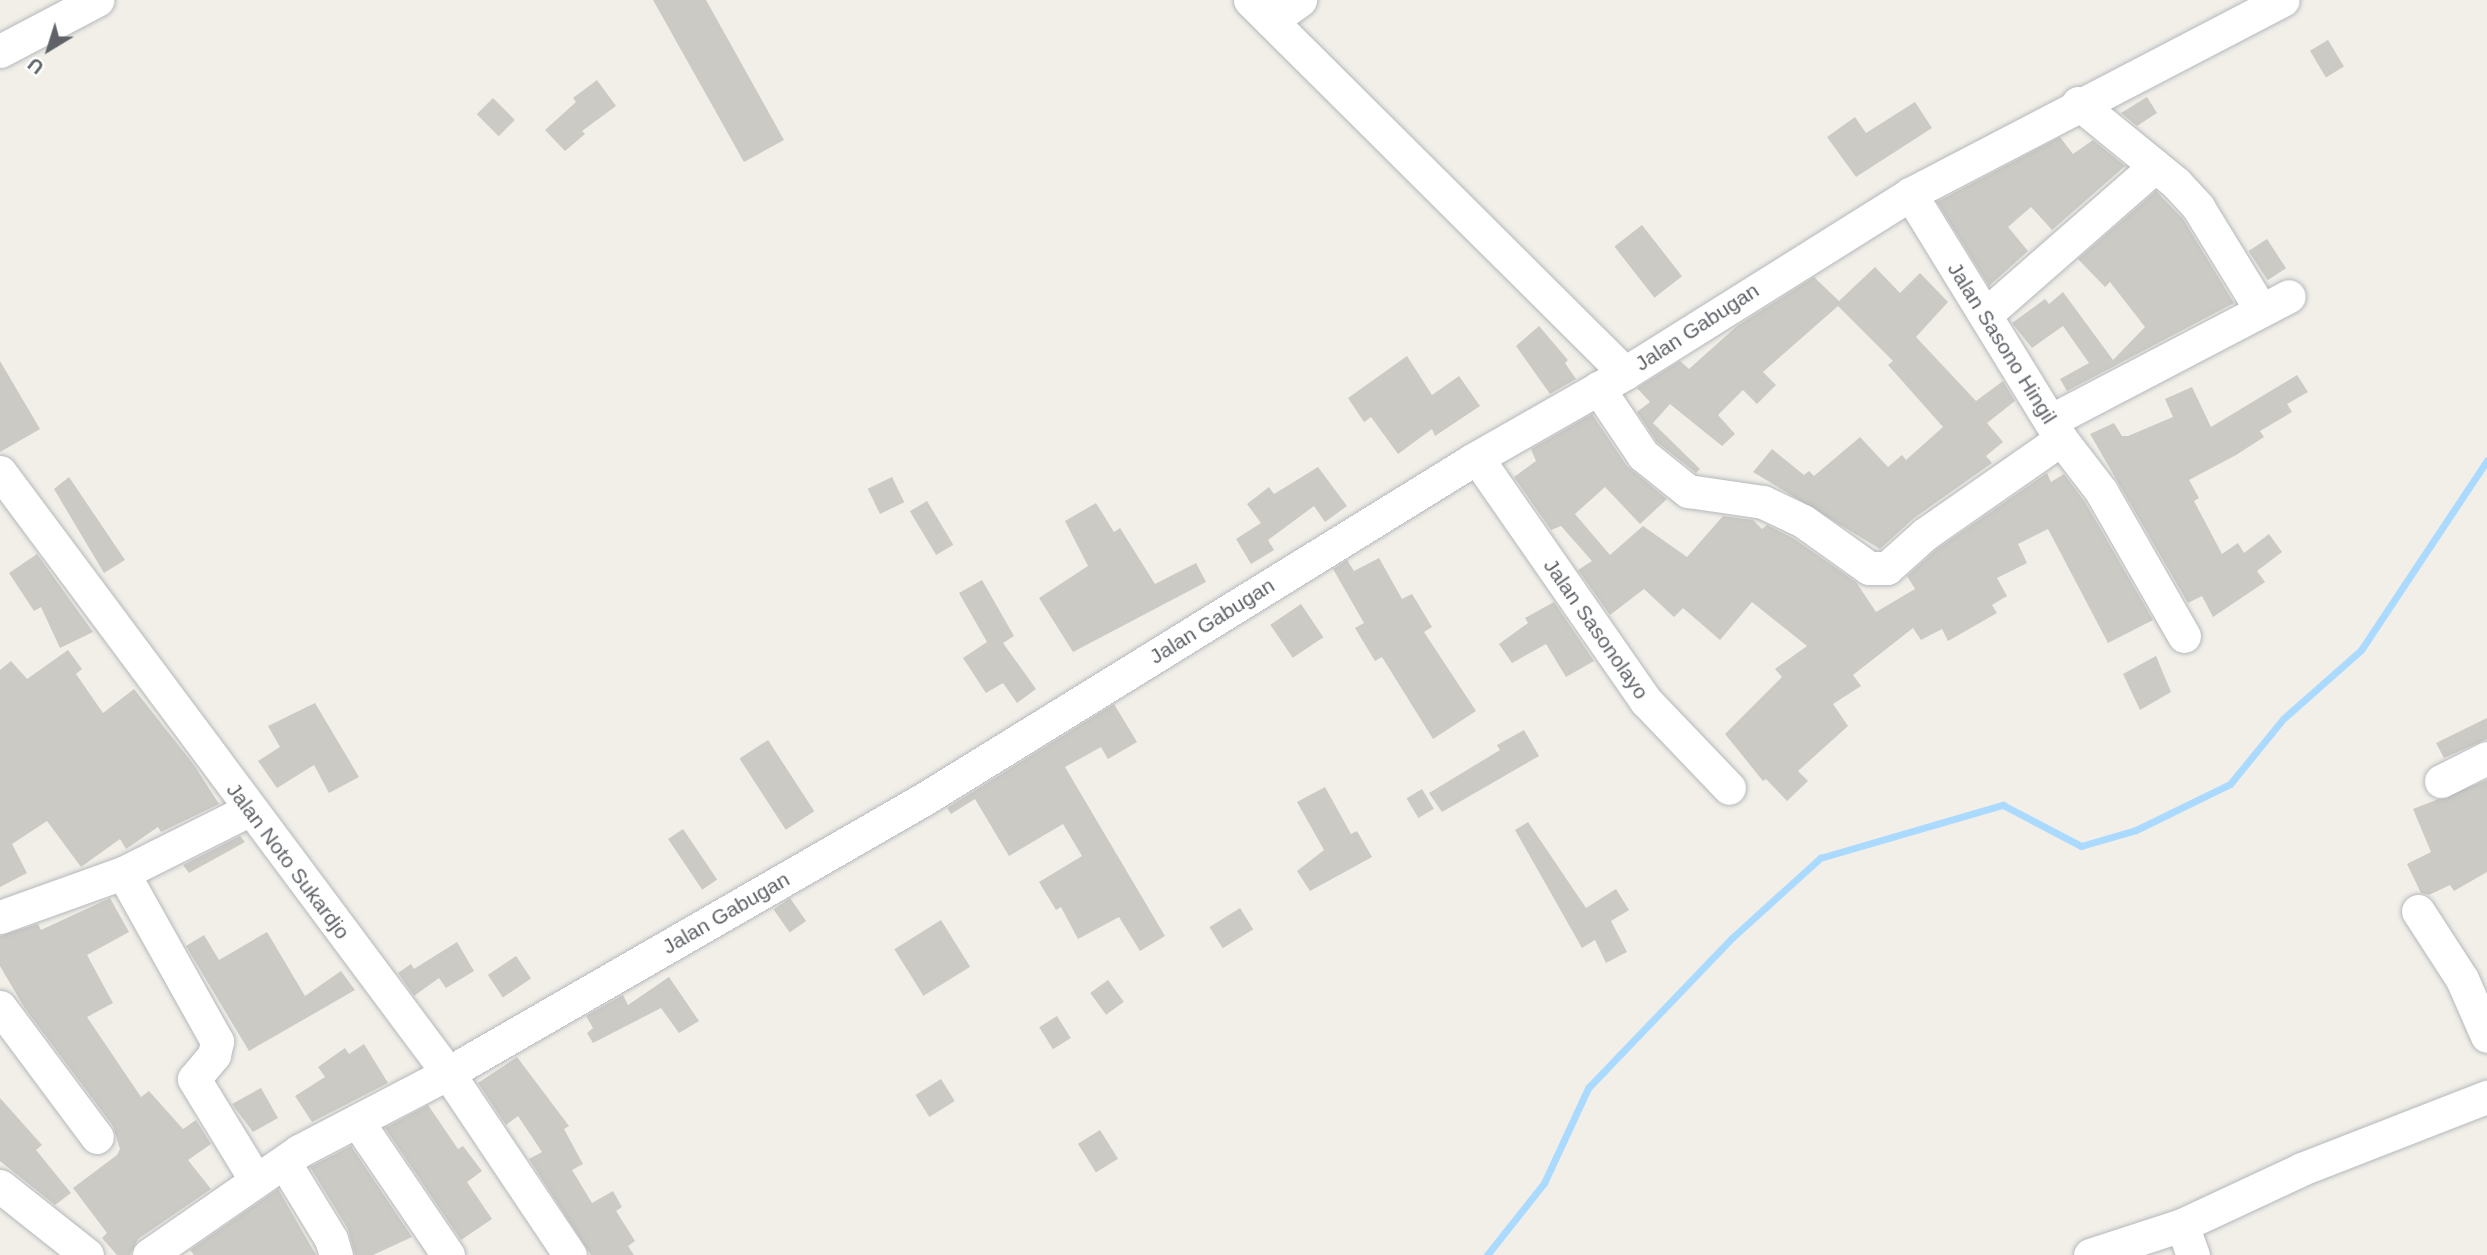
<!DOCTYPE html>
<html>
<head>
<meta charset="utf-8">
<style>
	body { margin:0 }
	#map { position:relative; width:2487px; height:1255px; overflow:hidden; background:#f1efe8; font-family:Helvetica,sans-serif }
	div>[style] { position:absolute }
	.stream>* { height:7px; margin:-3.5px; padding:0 3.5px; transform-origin:3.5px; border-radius:3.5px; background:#aadaff }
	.building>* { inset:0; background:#cccac5; transform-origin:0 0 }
	.roads { filter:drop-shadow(0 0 2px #b5b8bc) drop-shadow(0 0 2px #b5b8bc) }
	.minor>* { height:33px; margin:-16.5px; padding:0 16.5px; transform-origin:16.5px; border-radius:16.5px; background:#fff }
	span { translate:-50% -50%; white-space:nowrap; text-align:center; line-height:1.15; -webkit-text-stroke:5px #fff; paint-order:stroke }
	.street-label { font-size:21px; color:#5f6368 }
	.north { position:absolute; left:14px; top:14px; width:70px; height:70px; -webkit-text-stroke:5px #fff; paint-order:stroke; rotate:218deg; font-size:19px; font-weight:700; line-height:28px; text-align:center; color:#5f6368 }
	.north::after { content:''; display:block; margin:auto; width:24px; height:32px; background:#5f6368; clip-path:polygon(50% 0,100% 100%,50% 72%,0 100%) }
</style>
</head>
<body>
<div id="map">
	<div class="stream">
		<div style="left:1487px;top:1255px;width:92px;rotate:-51.6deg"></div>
		<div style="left:1544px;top:1183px;width:105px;rotate:-65.1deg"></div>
		<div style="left:1588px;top:1088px;width:209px;rotate:-46.2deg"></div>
		<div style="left:1733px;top:937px;width:118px;rotate:-42.2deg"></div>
		<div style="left:1820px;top:858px;width:191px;rotate:-16.2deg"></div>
		<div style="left:2003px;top:805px;width:88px;rotate:27.7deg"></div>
		<div style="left:2081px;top:846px;width:57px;rotate:-16.2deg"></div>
		<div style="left:2136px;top:830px;width:105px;rotate:-26.1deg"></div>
		<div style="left:2230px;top:784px;width:84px;rotate:-50.8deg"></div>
		<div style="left:2283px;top:719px;width:104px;rotate:-41.5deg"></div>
		<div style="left:2361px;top:650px;width:228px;rotate:-56.4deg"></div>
	</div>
	<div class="building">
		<div style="clip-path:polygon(653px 0,706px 0,784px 140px,744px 162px)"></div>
		<div style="left:2328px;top:40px;width:31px;height:21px;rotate:59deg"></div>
		<div style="clip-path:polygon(597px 80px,616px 106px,582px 131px,585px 134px,565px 151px,545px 130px,576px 102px,573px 98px)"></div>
		<div style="clip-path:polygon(2147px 97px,2157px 113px,2137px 126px,2121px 113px)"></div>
		<div style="left:493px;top:98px;width:31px;height:23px;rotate:45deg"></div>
		<div style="clip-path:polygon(1915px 102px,1932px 128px,1856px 177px,1827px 137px,1855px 117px,1866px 133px)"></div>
		<div style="clip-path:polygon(2060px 137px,2073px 154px,2093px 140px,2125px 166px,2052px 230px,2031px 207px,2008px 227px,2028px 251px,1989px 286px,1937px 202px)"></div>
		<div style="clip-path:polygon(2156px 191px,2183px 219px,2234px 303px,2067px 391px,2060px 379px,2089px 363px,2063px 326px,2032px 348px,2012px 323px,2045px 299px,2049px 304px,2063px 292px,2113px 360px,2145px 327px,2110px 282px,2105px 287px,2078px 259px)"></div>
		<div style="left:1642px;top:225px;width:65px;height:35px;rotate:52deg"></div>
		<div style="left:2267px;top:239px;width:35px;height:22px;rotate:57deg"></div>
		<div style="clip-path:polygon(1875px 267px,1900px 293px,1920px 273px,1948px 302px,1916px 337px,1976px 401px,2003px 381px,2015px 401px,1987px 423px,2003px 442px,1986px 456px,1992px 463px,1914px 518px,1880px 549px,1753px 472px,1772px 449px,1804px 475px,1809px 471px,1814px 476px,1860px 437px,1888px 467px,1902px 455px,1906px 460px,1943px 427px,1888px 365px,1893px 361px,1838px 306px,1763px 372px,1776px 385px,1757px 404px,1743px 390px,1718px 415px,1735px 434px,1722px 446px,1670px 404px,1653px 423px,1700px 469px,1696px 473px,1657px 442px,1637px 412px,1650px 402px,1637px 388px,1680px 361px,1689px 369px,1737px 326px,1814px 277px,1839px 301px)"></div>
		<div style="clip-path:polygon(1539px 326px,1568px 360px,1565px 363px,1576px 379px,1550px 394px,1516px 346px)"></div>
		<div style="clip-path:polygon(1407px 356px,1432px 395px,1459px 376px,1480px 406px,1435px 436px,1432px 429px,1398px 454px,1371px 417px,1364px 422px,1348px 398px)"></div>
		<div style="clip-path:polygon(0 361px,40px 429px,0 452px)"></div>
		<div style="clip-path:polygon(2297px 375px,2308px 392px,2287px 404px,2292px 412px,2260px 431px,2264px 437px,2236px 455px,2189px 480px,2199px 498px,2194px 501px,2222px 554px,2238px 543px,2244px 553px,2269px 534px,2282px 552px,2257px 571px,2265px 582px,2213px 617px,2202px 596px,2188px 603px,2090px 434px,2114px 423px,2122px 436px,2128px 436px,2173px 417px,2165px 399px,2192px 387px,2211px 427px)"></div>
		<div style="clip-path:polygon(1592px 414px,1627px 466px,1667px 499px,1640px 524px,1605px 487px,1575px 514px,1610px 555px,1643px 526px,1687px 557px,1723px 516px,1753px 520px,1762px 529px,1767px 525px,1793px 538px,1856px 582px,1876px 612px,1915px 589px,1907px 576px,1937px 549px,2047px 473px,2051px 482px,2064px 474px,2085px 502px,2153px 620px,2108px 643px,2048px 529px,2018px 544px,2027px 563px,1997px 578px,2007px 596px,1992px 605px,1997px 613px,1948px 641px,1942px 629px,1921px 640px,1913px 628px,1853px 675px,1861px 686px,1833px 704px,1848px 726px,1798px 771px,1808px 781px,1787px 801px,1766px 779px,1763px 781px,1725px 734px,1782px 677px,1775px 669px,1807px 646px,1752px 602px,1720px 640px,1683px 608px,1674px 617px,1644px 589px,1610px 615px,1578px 570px,1592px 561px,1561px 526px,1551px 530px,1514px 477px,1536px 461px,1531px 449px)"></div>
		<div style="clip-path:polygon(1318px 467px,1347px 506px,1325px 522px,1314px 506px,1268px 540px,1274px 550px,1251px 564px,1236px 539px,1261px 523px,1247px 504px,1269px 487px,1274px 494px)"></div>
		<div style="clip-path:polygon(69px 477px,125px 560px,104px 573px,54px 489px)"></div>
		<div style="left:892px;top:477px;width:28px;height:27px;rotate:64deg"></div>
		<div style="left:927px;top:501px;width:51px;height:20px;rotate:59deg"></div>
		<div style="clip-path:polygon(1096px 503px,1114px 532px,1120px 528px,1155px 584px,1196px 563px,1206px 582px,1073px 652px,1039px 598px,1088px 566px,1065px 521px)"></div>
		<div style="clip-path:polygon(37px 554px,93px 632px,60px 648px,41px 607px,34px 611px,9px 573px)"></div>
		<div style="clip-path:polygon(1379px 558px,1402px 599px,1412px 594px,1432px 627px,1424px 632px,1476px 711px,1433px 739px,1382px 657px,1375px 661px,1355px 628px,1364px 623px,1333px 569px,1347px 560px,1354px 571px)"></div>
		<div style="clip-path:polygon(982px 580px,1014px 636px,1003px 643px,1036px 689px,1017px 703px,1003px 683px,986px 693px,963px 658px,987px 642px,959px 593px)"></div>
		<div style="clip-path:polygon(1554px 602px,1594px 661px,1566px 677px,1546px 644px,1512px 663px,1499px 644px,1528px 623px,1525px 618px)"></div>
		<div style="left:1301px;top:604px;width:40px;height:37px;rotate:56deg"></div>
		<div style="clip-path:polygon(68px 650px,82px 669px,76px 674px,103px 713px,134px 689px,194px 765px,219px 804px,161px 832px,158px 827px,126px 849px,120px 839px,81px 867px,47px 821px,12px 844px,27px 873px,0 887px,0 670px,11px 661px,27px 679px)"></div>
		<div style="clip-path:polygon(2156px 656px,2171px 692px,2140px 710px,2123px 674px)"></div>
		<div style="clip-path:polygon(315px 703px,359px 777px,329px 793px,314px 765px,277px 788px,258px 761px,280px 747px,268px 726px)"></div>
		<div style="clip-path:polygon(1114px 704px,1137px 742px,1108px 759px,1101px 747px,1065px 767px,1165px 936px,1140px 951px,1119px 917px,1078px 939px,1061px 907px,1056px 910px,1039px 882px,1082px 856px,1063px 824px,1009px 856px,975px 799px,951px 814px,947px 808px)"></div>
		<div style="clip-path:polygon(2487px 718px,2487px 739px,2444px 758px,2436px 743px)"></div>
		<div style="clip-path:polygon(1524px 730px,1539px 756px,1442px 812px,1429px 793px,1500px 750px,1497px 745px)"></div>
		<div style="left:768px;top:740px;width:85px;height:34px;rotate:57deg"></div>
		<div style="clip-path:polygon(2487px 780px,2487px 872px,2454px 891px,2450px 885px,2429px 895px,2421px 893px,2407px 864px,2431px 852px,2413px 809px)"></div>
		<div style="clip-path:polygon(1325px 787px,1351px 834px,1357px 831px,1372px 857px,1310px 891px,1297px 871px,1324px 850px,1297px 802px)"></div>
		<div style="left:1422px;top:789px;width:23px;height:18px;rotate:59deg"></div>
		<div style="clip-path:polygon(1528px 822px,1586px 908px,1616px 889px,1629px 910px,1611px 921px,1627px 952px,1606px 963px,1595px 940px,1582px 948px,1515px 830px)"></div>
		<div style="left:683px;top:829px;width:61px;height:18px;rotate:56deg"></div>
		<div style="clip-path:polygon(240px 836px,245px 842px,189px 873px,183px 865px)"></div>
		<div style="clip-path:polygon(110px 898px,129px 932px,87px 955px,113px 1003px,87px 1017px,141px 1097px,149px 1091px,183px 1129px,196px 1120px,211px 1144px,188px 1160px,211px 1189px,138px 1239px,130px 1255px,117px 1255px,102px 1238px,107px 1233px,73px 1188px,117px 1155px,120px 1149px,113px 1126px,24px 1007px,0 966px,0 936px,38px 924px,41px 930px)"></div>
		<div style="left:790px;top:898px;width:28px;height:20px;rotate:55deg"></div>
		<div style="left:1240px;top:908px;width:25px;height:36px;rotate:58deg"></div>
		<div style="left:941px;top:920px;width:55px;height:55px;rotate:58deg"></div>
		<div style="clip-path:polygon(267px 932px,305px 996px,341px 971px,355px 990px,249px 1051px,186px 946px,204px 935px,219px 960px)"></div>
		<div style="clip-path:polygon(457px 942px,474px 971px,446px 988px,439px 978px,414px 996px,398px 973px,411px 964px,414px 969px)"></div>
		<div style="left:516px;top:956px;width:27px;height:34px;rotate:56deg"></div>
		<div style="clip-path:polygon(669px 977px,699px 1021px,679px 1033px,661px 1008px,593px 1043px,587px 1033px,593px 1028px,586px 1016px,623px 995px,628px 1005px)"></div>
		<div style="left:1108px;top:980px;width:27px;height:22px;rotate:54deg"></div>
		<div style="left:1057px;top:1016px;width:26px;height:21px;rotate:58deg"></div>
		<div style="clip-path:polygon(364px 1044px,388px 1083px,312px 1122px,295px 1096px,325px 1077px,318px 1067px,345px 1048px,349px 1054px)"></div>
		<div style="clip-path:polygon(517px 1057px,569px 1126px,564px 1129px,583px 1164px,572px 1170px,592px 1203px,613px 1191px,622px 1207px,616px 1211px,635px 1241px,628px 1246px,634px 1255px,591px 1255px,529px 1159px,542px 1152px,518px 1116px,506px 1125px,478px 1083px)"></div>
		<div style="left:941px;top:1079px;width:26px;height:30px;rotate:58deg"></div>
		<div style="clip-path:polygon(261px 1088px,278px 1118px,253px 1132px,232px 1104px)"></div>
		<div style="clip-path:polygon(0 1098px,42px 1145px,36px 1150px,71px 1193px,55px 1205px,0 1161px)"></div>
		<div style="clip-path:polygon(428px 1105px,458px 1149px,463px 1146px,482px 1171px,467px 1182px,492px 1219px,461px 1240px,385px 1128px)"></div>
		<div style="left:1100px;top:1130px;width:34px;height:26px;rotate:58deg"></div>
		<div style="clip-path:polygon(351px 1146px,412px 1237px,373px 1255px,355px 1255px,348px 1229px,310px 1167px)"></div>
		<div style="clip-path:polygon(278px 1189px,316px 1255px,194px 1255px,190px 1250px)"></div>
	</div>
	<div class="roads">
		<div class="minor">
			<div style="left:1250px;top:0;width:529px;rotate:44.85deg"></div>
			<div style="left:1271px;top:21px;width:36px;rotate:-36deg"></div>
			<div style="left:0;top:51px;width:110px;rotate:-27.7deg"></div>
			<div style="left:2078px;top:103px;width:127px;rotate:39.2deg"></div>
			<div style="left:2176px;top:183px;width:33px;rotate:47deg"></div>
			<div style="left:2198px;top:207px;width:121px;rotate:58.5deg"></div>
			<div style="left:1985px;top:315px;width:226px;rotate:-41.2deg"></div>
			<div style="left:1598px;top:388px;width:81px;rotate:56.1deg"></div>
			<div style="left:1643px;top:455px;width:58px;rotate:38.7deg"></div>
			<div style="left:1688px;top:491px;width:76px;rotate:8.3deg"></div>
			<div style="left:1763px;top:502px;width:44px;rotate:25.4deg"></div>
			<div style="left:1803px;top:521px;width:81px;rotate:35.5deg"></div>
			<div style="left:1869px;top:568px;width:18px"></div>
			<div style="left:1887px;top:568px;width:51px;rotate:-41.8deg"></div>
			<div style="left:1925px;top:534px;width:166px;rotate:-34.9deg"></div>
			<div style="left:2061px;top:439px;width:288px;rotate:-121.6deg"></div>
			<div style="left:2052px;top:420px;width:267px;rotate:-27.6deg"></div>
			<div style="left:2061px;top:439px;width:66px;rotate:52.4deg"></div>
			<div style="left:2101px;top:491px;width:167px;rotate:60.2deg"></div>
			<div style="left:1477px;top:458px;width:296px;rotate:55.2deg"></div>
			<div style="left:1646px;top:701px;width:120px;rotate:46.3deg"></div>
			<div style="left:0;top:472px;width:750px;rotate:53.3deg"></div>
			<div style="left:448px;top:1073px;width:219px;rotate:56.2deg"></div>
			<div style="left:2441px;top:781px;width:51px;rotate:-26.6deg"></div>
			<div style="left:123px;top:873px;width:193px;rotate:60.8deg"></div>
			<div style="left:217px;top:1041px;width:14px;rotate:102deg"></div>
			<div style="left:214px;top:1055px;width:31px;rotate:130deg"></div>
			<div style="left:194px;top:1079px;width:117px;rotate:58.6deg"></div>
			<div style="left:2418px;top:911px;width:81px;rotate:57.1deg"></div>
			<div style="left:2462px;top:979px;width:62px;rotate:66.3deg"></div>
			<div style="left:0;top:917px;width:131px;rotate:-19.7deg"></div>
			<div style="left:123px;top:873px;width:141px;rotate:-26.6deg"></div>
			<div style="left:0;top:1007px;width:162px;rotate:53.3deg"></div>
			<div style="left:357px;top:1121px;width:162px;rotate:55.8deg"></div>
			<div style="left:284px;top:1162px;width:90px;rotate:58.6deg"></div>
			<div style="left:331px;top:1239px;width:17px;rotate:73deg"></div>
			<div style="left:0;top:1186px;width:111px;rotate:38.4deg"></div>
			<div style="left:2182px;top:1225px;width:132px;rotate:-25deg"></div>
			<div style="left:2302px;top:1169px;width:199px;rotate:-21.3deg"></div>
			<div style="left:149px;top:1255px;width:183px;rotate:-34.7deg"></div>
			<div style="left:299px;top:1151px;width:168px;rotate:-27.6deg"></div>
			<div style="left:448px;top:1073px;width:549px;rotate:-29.93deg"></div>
			<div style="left:924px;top:799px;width:643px;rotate:-31.71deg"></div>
			<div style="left:1471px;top:461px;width:177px;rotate:-29.7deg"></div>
			<div style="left:1625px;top:373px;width:337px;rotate:-32.1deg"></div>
			<div style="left:1910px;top:194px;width:420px;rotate:-27.5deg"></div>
			<div style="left:2090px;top:1255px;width:97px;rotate:-18.1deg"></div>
			<div style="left:2182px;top:1225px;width:32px;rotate:70deg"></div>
		</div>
	</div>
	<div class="street-label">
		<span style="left:1697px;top:327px;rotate:-33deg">Jalan Gabugan</span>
		<span style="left:2002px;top:343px;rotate:58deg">Jalan Sasono Hingil</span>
		<span style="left:1212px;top:621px;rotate:-32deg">Jalan Gabugan</span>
		<span style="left:1596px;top:629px;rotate:55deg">Jalan Sasonolayo</span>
		<span style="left:288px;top:861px;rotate:53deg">Jalan Noto Sukardjo</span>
		<span style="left:726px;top:913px;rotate:-30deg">Jalan Gabugan</span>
	</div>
	<div class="north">U</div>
</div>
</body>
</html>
